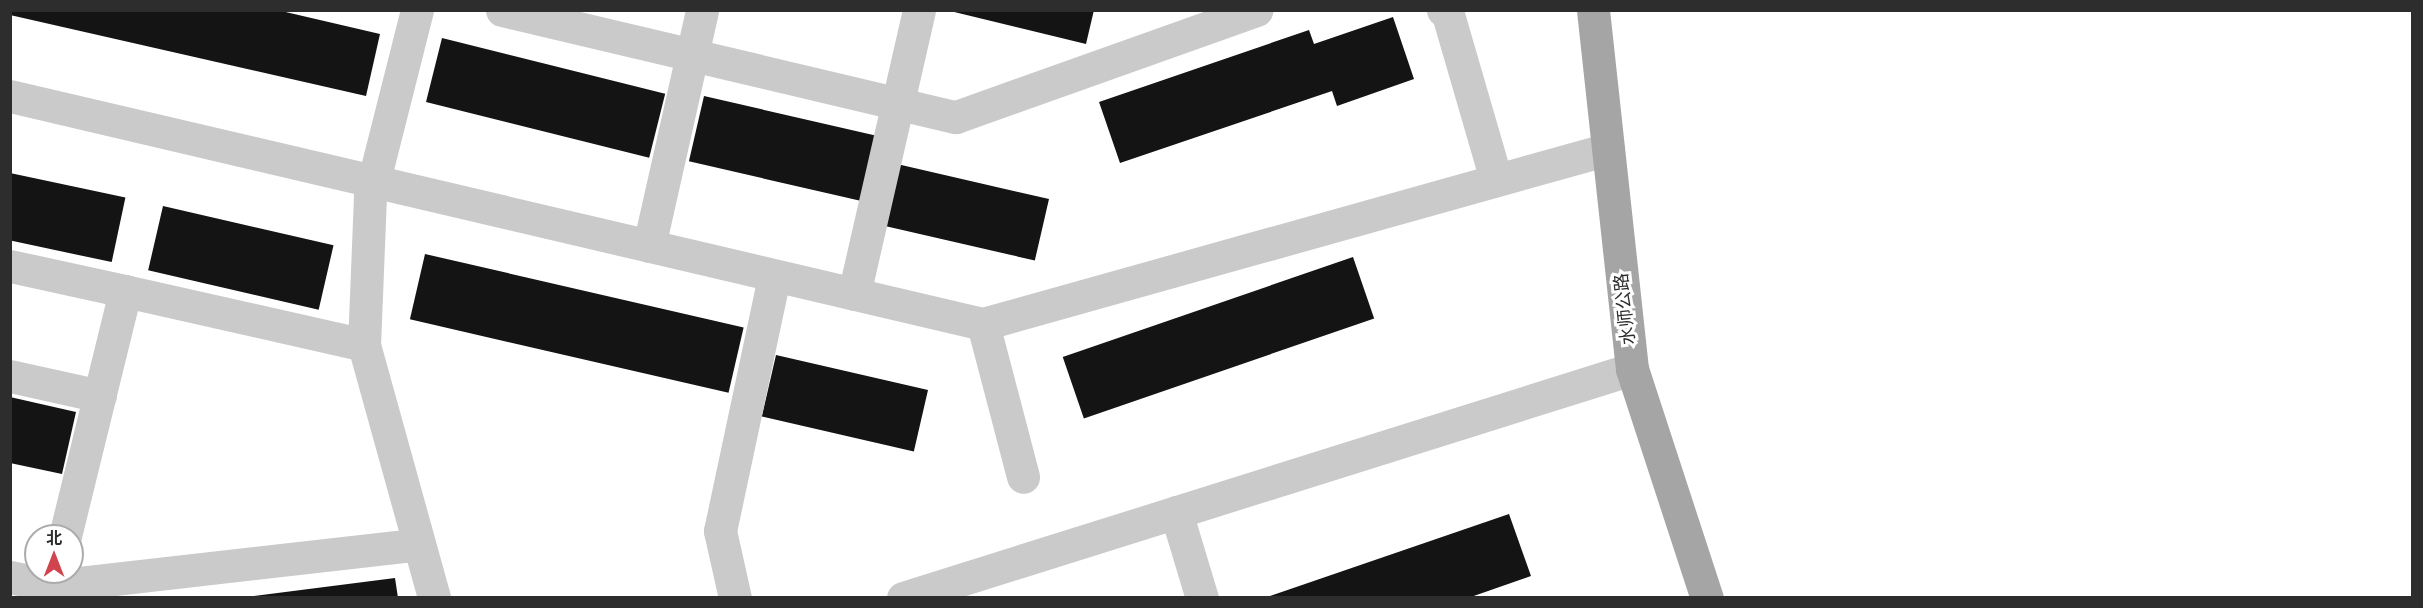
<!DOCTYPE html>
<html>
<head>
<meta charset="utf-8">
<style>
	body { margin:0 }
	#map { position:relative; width:2423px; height:608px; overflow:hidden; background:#fff; font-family:"IBM Plex Sans","Noto Sans SC",sans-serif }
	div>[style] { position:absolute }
	.building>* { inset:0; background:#141414; transform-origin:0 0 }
	.minor>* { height:33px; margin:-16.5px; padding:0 16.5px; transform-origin:16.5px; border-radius:16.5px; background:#cacaca }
	.major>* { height:33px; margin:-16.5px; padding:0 16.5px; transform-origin:16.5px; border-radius:16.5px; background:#a5a5a5 }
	span { translate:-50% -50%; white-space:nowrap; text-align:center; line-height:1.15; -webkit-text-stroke:6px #fff; paint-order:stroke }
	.street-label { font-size:18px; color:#2d2d2d }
	.frame { position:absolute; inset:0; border:12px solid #2d2d2d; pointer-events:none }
	.north { position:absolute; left:24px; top:524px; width:60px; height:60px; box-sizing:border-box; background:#fff; border:2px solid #ababab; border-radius:50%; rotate:0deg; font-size:16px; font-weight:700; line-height:24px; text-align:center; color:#2d2d2d }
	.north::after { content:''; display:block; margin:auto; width:21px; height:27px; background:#d1434d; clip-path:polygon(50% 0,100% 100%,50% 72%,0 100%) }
</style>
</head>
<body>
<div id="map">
	<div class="building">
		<div style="clip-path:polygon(10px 10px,277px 10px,380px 34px,366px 96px,10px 15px)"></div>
		<div style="clip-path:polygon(946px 10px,1094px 10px,1086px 44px)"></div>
		<div style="clip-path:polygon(1393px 17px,1414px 79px,1337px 106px,1332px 91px,1120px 163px,1099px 102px,1309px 30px,1314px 44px)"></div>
		<div style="left:442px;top:38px;width:230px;height:66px;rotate:14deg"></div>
		<div style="left:704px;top:96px;width:177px;height:67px;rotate:13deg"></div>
		<div style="left:897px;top:164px;width:156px;height:63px;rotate:13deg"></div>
		<div style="left:10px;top:173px;width:118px;height:66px;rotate:12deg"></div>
		<div style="left:163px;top:206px;width:175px;height:66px;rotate:13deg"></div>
		<div style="left:425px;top:254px;width:327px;height:67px;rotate:13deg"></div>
		<div style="left:1353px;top:257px;width:65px;height:307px;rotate:71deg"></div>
		<div style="left:776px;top:355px;width:156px;height:63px;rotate:13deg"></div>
		<div style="clip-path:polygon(10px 397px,76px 412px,62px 474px,10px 463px)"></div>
		<div style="clip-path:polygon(1509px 514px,1531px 576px,1468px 598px,1264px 598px)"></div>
		<div style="clip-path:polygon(395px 578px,398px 598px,254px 598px,254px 596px)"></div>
	</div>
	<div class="minor">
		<div style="left:417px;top:10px;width:192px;rotate:104.2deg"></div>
		<div style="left:370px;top:196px;width:149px;rotate:92.3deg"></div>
		<div style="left:364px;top:345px;width:263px;rotate:74.5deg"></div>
		<div style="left:502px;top:10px;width:466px;rotate:13.3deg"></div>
		<div style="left:956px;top:117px;width:319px;rotate:-19.6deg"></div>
		<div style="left:1443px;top:10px;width:4px;rotate:14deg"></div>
		<div style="left:1447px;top:11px;width:176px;rotate:73.8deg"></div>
		<div style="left:10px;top:96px;width:999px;rotate:13.19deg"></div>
		<div style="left:983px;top:324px;width:649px;rotate:-15.64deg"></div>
		<div style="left:649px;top:246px;width:242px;rotate:-77.3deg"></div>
		<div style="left:10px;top:266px;width:118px;rotate:12.3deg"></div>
		<div style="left:854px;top:294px;width:291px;rotate:-77.1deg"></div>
		<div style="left:983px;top:324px;width:158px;rotate:75.3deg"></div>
		<div style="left:10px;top:376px;width:92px;rotate:12.5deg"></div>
		<div style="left:1176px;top:512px;width:90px;rotate:73.2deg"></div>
		<div style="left:65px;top:536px;width:252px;rotate:-76.2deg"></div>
		<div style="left:125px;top:291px;width:245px;rotate:12.7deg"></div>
		<div style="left:56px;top:572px;width:14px;rotate:102deg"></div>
		<div style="left:53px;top:586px;width:368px;rotate:-6.5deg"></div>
		<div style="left:10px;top:577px;width:44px;rotate:11.8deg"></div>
		<div style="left:735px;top:598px;width:69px;rotate:-102.6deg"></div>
		<div style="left:720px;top:531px;width:261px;rotate:-78deg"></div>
		<div style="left:903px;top:598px;width:764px;rotate:-17.44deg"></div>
	</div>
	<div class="major">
		<div style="left:1593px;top:10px;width:361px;rotate:83.8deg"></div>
		<div style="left:1632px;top:369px;width:241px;rotate:71.9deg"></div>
	</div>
	<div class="street-label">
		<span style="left:1625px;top:309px;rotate:-96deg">水师公路</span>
	</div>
	<div class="frame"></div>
	<div class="north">北</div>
</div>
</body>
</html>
